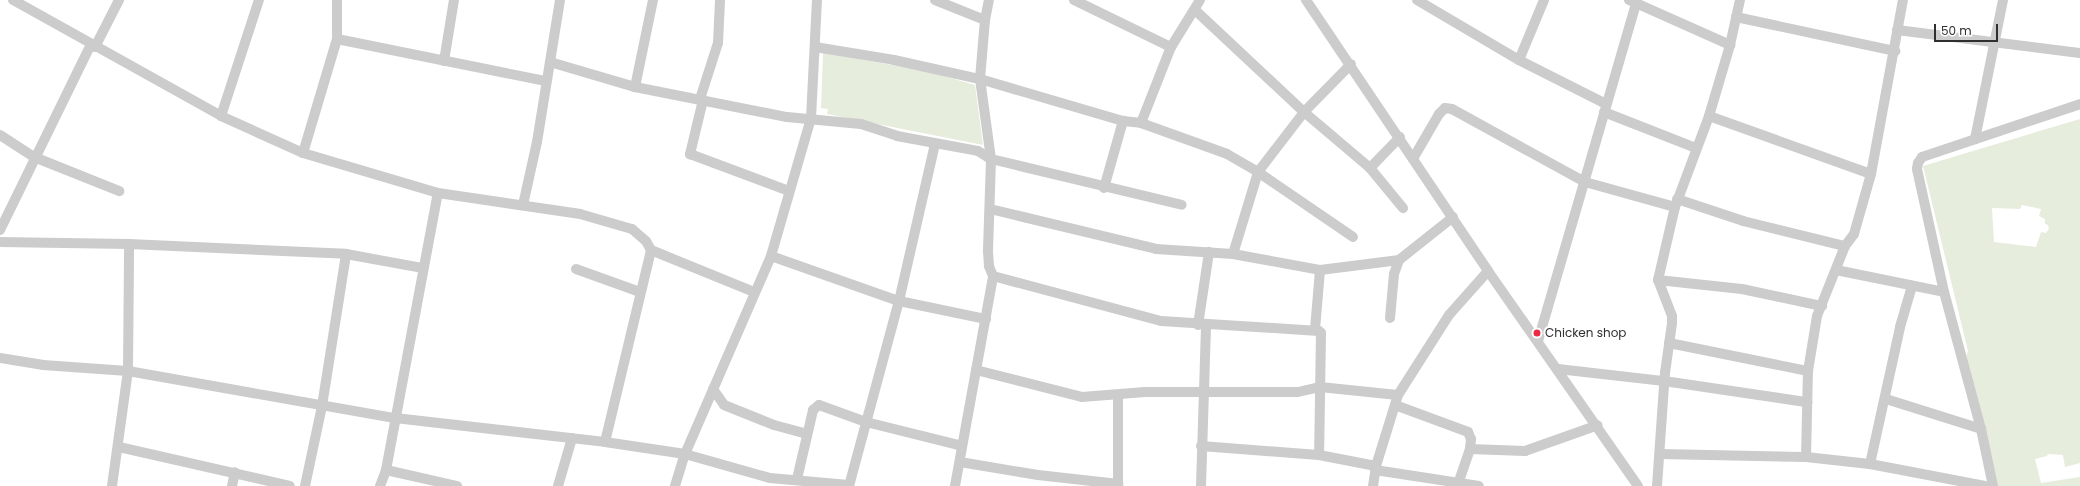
<!DOCTYPE html>
<html>
<head>
<meta charset="utf-8">
<style>
	body { margin:0 }
	#map { position:relative; width:2080px; height:486px; overflow:hidden; background:#fff; font-family:Poppins,sans-serif }
	div>[style] { position:absolute }
	.green>* { inset:0; background:#e6eddc }
	.minor>* { height:10px; margin:-5px; padding:0 5px; transform-origin:5px; border-radius:5px; background:#ccc }
	.dots>* { width:11px; height:11px; translate:-50% -50%; box-sizing:border-box; border:2px solid #fff; border-radius:50% }
	span { translate:-50% -50%; white-space:nowrap; text-align:center; line-height:1.15; -webkit-text-stroke:4px #fff; paint-order:stroke }
	.poi-label { font-size:12px; color:#2f2f2f }
	.left { translate:0 -50%; text-align:left }
	.scale { position:absolute; left:1934px; top:24px; width:64px; height:18px; box-sizing:border-box; border:2px solid #2f2f2f; border-top:0; padding-left:5px; font-size:12px; line-height:14px; white-space:nowrap; color:#2f2f2f; -webkit-text-stroke:3px #fff; paint-order:stroke }
</style>
</head>
<body>
<div id="map">
	<div class="green">
		<div style="clip-path:polygon(823px 53px,927px 71px,975px 85px,983px 145px,827px 114px,828px 109px,821px 108px)"></div>
		<div style="clip-path:polygon(evenodd,2080px 119px,2080px 463px,2065px 467px,2063px 455px,2048px 454px,2047px 456px,2035px 459px,2041px 483px,2080px 477px,2080px 486px,1998px 486px,1965px 360px,1968px 351px,1923px 166px,2080px 119px,2022px 205px,2041px 209px,2039px 216px,2045px 219px,2045px 224px,2048px 225px,2049px 229px,2046px 233px,2041px 232px,2036px 247px,1994px 242px,1992px 208px,2020px 209px,2022px 205px)"></div>
	</div>
	<div class="minor">
		<div style="left:13px;top:0;width:238px;rotate:29.1deg"></div>
		<div style="left:221px;top:116px;width:90px;rotate:24.3deg"></div>
		<div style="left:303px;top:153px;width:141px;rotate:16.5deg"></div>
		<div style="left:438px;top:193px;width:144px;rotate:8.4deg"></div>
		<div style="left:580px;top:214px;width:54px;rotate:16.1deg"></div>
		<div style="left:632px;top:229px;width:18px;rotate:41deg"></div>
		<div style="left:646px;top:241px;width:10px;rotate:61deg"></div>
		<div style="left:651px;top:250px;width:111px;rotate:22.2deg"></div>
		<div style="left:935px;top:0;width:54px;rotate:21.8deg"></div>
		<div style="left:1074px;top:0;width:108px;rotate:25.9deg"></div>
		<div style="left:1306px;top:0;width:326px;rotate:56.1deg"></div>
		<div style="left:1488px;top:271px;width:262px;rotate:55.1deg"></div>
		<div style="left:1417px;top:0;width:118px;rotate:30.5deg"></div>
		<div style="left:1519px;top:60px;width:97px;rotate:26.8deg"></div>
		<div style="left:1629px;top:0;width:111px;rotate:24deg"></div>
		<div style="left:1195px;top:10px;width:149px;rotate:43.1deg"></div>
		<div style="left:1304px;top:112px;width:87px;rotate:40.3deg"></div>
		<div style="left:1370px;top:168px;width:52px;rotate:50.5deg"></div>
		<div style="left:1736px;top:17px;width:163px;rotate:12.1deg"></div>
		<div style="left:1897px;top:30px;width:184px;rotate:7.2deg"></div>
		<div style="left:337px;top:39px;width:212px;rotate:11.4deg"></div>
		<div style="left:95px;top:47px;width:53px;rotate:-62.9deg"></div>
		<div style="left:815px;top:47px;width:80px;rotate:9.3deg"></div>
		<div style="left:894px;top:60px;width:88px;rotate:12.5deg"></div>
		<div style="left:980px;top:79px;width:149px;rotate:16.4deg"></div>
		<div style="left:1123px;top:121px;width:18px;rotate:6deg"></div>
		<div style="left:1141px;top:123px;width:91px;rotate:19.8deg"></div>
		<div style="left:1227px;top:154px;width:36px;rotate:30deg"></div>
		<div style="left:1258px;top:172px;width:115px;rotate:34.4deg"></div>
		<div style="left:1519px;top:60px;width:65px;rotate:-67.4deg"></div>
		<div style="left:444px;top:61px;width:62px;rotate:-80.7deg"></div>
		<div style="left:550px;top:62px;width:89px;rotate:16.4deg"></div>
		<div style="left:635px;top:87px;width:155px;rotate:11.2deg"></div>
		<div style="left:787px;top:117px;width:74px;rotate:5.4deg"></div>
		<div style="left:861px;top:124px;width:38px;rotate:18deg"></div>
		<div style="left:897px;top:136px;width:82px;rotate:10.5deg"></div>
		<div style="left:978px;top:151px;width:15px;rotate:32deg"></div>
		<div style="left:991px;top:159px;width:196px;rotate:13.5deg"></div>
		<div style="left:635px;top:87px;width:89px;rotate:-78.3deg"></div>
		<div style="left:700px;top:99px;width:59px;rotate:-72.2deg"></div>
		<div style="left:718px;top:43px;width:43px;rotate:-87.3deg"></div>
		<div style="left:703px;top:100px;width:56px;rotate:103.5deg"></div>
		<div style="left:690px;top:154px;width:106px;rotate:20.5deg"></div>
		<div style="left:1604px;top:112px;width:99px;rotate:21.4deg"></div>
		<div style="left:221px;top:116px;width:122px;rotate:-71.9deg"></div>
		<div style="left:1709px;top:116px;width:172px;rotate:19.7deg"></div>
		<div style="left:1141px;top:123px;width:82px;rotate:-68.5deg"></div>
		<div style="left:1171px;top:47px;width:55px;rotate:-58.3deg"></div>
		<div style="left:0;top:135px;width:40px;rotate:32.9deg"></div>
		<div style="left:34px;top:157px;width:92px;rotate:21.8deg"></div>
		<div style="left:1975px;top:139px;width:142px;rotate:-78.6deg"></div>
		<div style="left:303px;top:153px;width:119px;rotate:-73.4deg"></div>
		<div style="left:337px;top:39px;width:39px;rotate:-90deg"></div>
		<div style="left:1414px;top:157px;width:50px;rotate:-59.8deg"></div>
		<div style="left:1439px;top:114px;width:8px;rotate:-45deg"></div>
		<div style="left:1445px;top:108px;width:7px;rotate:8deg"></div>
		<div style="left:1452px;top:109px;width:152px;rotate:28.8deg"></div>
		<div style="left:1585px;top:182px;width:93px;rotate:15.5deg"></div>
		<div style="left:1370px;top:168px;width:43px;rotate:-45.9deg"></div>
		<div style="left:1104px;top:188px;width:70px;rotate:-74.2deg"></div>
		<div style="left:1677px;top:199px;width:70px;rotate:18.4deg"></div>
		<div style="left:1743px;top:221px;width:105px;rotate:13.8deg"></div>
		<div style="left:523px;top:205px;width:65px;rotate:-77.5deg"></div>
		<div style="left:537px;top:142px;width:144px;rotate:-80.8deg"></div>
		<div style="left:990px;top:209px;width:171px;rotate:13.5deg"></div>
		<div style="left:1156px;top:249px;width:77px;rotate:3.7deg"></div>
		<div style="left:1233px;top:254px;width:88px;rotate:10.4deg"></div>
		<div style="left:1320px;top:270px;width:59px;rotate:94.8deg"></div>
		<div style="left:0;top:230px;width:207px;rotate:-63.9deg"></div>
		<div style="left:0;top:242px;width:129px;rotate:0.9deg"></div>
		<div style="left:129px;top:244px;width:217px;rotate:2.6deg"></div>
		<div style="left:346px;top:254px;width:77px;rotate:10.4deg"></div>
		<div style="left:1233px;top:254px;width:86px;rotate:-73deg"></div>
		<div style="left:1258px;top:172px;width:76px;rotate:-52.5deg"></div>
		<div style="left:1304px;top:112px;width:67px;rotate:-45.6deg"></div>
		<div style="left:771px;top:256px;width:136px;rotate:19.4deg"></div>
		<div style="left:899px;top:301px;width:89px;rotate:11.7deg"></div>
		<div style="left:576px;top:269px;width:68px;rotate:19.8deg"></div>
		<div style="left:1320px;top:270px;width:80px;rotate:-7.2deg"></div>
		<div style="left:1836px;top:270px;width:110px;rotate:11.5deg"></div>
		<div style="left:993px;top:276px;width:174px;rotate:15deg"></div>
		<div style="left:1161px;top:321px;width:158px;rotate:3.6deg"></div>
		<div style="left:1319px;top:331px;width:3px;rotate:45deg"></div>
		<div style="left:1321px;top:333px;width:122px;rotate:90.9deg"></div>
		<div style="left:1658px;top:280px;width:84px;rotate:6.1deg"></div>
		<div style="left:1742px;top:289px;width:82px;rotate:12deg"></div>
		<div style="left:1390px;top:318px;width:44px;rotate:-84.8deg"></div>
		<div style="left:1394px;top:274px;width:15px;rotate:-70deg"></div>
		<div style="left:1399px;top:260px;width:69px;rotate:-38.5deg"></div>
		<div style="left:1198px;top:325px;width:74px;rotate:-81.4deg"></div>
		<div style="left:1538px;top:341px;width:355px;rotate:-73.8deg"></div>
		<div style="left:1669px;top:343px;width:142px;rotate:11.4deg"></div>
		<div style="left:0;top:358px;width:44px;rotate:9.2deg"></div>
		<div style="left:43px;top:365px;width:85px;rotate:4deg"></div>
		<div style="left:128px;top:371px;width:271px;rotate:10deg"></div>
		<div style="left:395px;top:418px;width:211px;rotate:6.5deg"></div>
		<div style="left:605px;top:442px;width:81px;rotate:8.5deg"></div>
		<div style="left:685px;top:454px;width:88px;rotate:15.8deg"></div>
		<div style="left:770px;top:478px;width:79px;rotate:5.1deg"></div>
		<div style="left:1558px;top:369px;width:107px;rotate:6.5deg"></div>
		<div style="left:1664px;top:381px;width:145px;rotate:8.4deg"></div>
		<div style="left:976px;top:370px;width:109px;rotate:14.3deg"></div>
		<div style="left:1082px;top:397px;width:63px;rotate:-4.5deg"></div>
		<div style="left:1145px;top:392px;width:153px"></div>
		<div style="left:1298px;top:392px;width:23px;rotate:-13deg"></div>
		<div style="left:1320px;top:387px;width:78px;rotate:5.9deg"></div>
		<div style="left:713px;top:389px;width:19px;rotate:55deg"></div>
		<div style="left:724px;top:405px;width:54px;rotate:21.8deg"></div>
		<div style="left:774px;top:425px;width:34px;rotate:15deg"></div>
		<div style="left:1886px;top:399px;width:100px;rotate:17.5deg"></div>
		<div style="left:1395px;top:405px;width:78px;rotate:20.3deg"></div>
		<div style="left:1468px;top:432px;width:8px;rotate:67deg"></div>
		<div style="left:1471px;top:439px;width:10px;rotate:96deg"></div>
		<div style="left:1470px;top:449px;width:36px;rotate:109deg"></div>
		<div style="left:605px;top:442px;width:197px;rotate:-76.5deg"></div>
		<div style="left:1201px;top:446px;width:118px;rotate:4.4deg"></div>
		<div style="left:1319px;top:455px;width:58px;rotate:10.9deg"></div>
		<div style="left:119px;top:447px;width:175px;rotate:12.8deg"></div>
		<div style="left:1470px;top:449px;width:55px;rotate:2.1deg"></div>
		<div style="left:1525px;top:451px;width:77px;rotate:-19.6deg"></div>
		<div style="left:1660px;top:454px;width:146px;rotate:1.2deg"></div>
		<div style="left:1806px;top:457px;width:64px;rotate:6.2deg"></div>
		<div style="left:1870px;top:464px;width:117px;rotate:10.8deg"></div>
		<div style="left:1806px;top:457px;width:86px;rotate:-88.7deg"></div>
		<div style="left:1808px;top:371px;width:56px;rotate:-80.7deg"></div>
		<div style="left:1817px;top:316px;width:75px;rotate:-68.2deg"></div>
		<div style="left:1845px;top:246px;width:15px;rotate:-53deg"></div>
		<div style="left:1854px;top:234px;width:62px;rotate:-74.2deg"></div>
		<div style="left:1871px;top:174px;width:177px;rotate:-79.6deg"></div>
		<div style="left:960px;top:462px;width:79px;rotate:9.5deg"></div>
		<div style="left:1038px;top:475px;width:81px;rotate:6.4deg"></div>
		<div style="left:1118px;top:484px;width:89px;rotate:-90deg"></div>
		<div style="left:1870px;top:464px;width:140px;rotate:-77.6deg"></div>
		<div style="left:1900px;top:327px;width:43px;rotate:-73.7deg"></div>
		<div style="left:386px;top:470px;width:73px;rotate:12.7deg"></div>
		<div style="left:1375px;top:470px;width:105px;rotate:8.7deg"></div>
		<div style="left:797px;top:479px;width:71px;rotate:-76.9deg"></div>
		<div style="left:813px;top:410px;width:8px;rotate:-40deg"></div>
		<div style="left:819px;top:405px;width:50px;rotate:19.9deg"></div>
		<div style="left:866px;top:422px;width:99px;rotate:14deg"></div>
		<div style="left:112px;top:486px;width:116px;rotate:-82.1deg"></div>
		<div style="left:128px;top:371px;width:127px;rotate:-89.5deg"></div>
		<div style="left:232px;top:486px;width:14px;rotate:-78deg"></div>
		<div style="left:305px;top:486px;width:82px;rotate:-78deg"></div>
		<div style="left:322px;top:406px;width:154px;rotate:-81deg"></div>
		<div style="left:380px;top:486px;width:17px;rotate:-69deg"></div>
		<div style="left:386px;top:470px;width:282px;rotate:-79.4deg"></div>
		<div style="left:558px;top:486px;width:50px;rotate:-73.7deg"></div>
		<div style="left:675px;top:486px;width:34px;rotate:-73deg"></div>
		<div style="left:685px;top:454px;width:216px;rotate:-66.5deg"></div>
		<div style="left:771px;top:256px;width:144px;rotate:-73.8deg"></div>
		<div style="left:811px;top:118px;width:118px;rotate:-87.1deg"></div>
		<div style="left:849px;top:486px;width:192px;rotate:-74.9deg"></div>
		<div style="left:899px;top:301px;width:161px;rotate:-77.1deg"></div>
		<div style="left:955px;top:486px;width:213px;rotate:-79.7deg"></div>
		<div style="left:993px;top:276px;width:11px;rotate:-112deg"></div>
		<div style="left:989px;top:266px;width:16px;rotate:-94deg"></div>
		<div style="left:988px;top:250px;width:91px;rotate:-88.1deg"></div>
		<div style="left:991px;top:159px;width:81px;rotate:-97.8deg"></div>
		<div style="left:980px;top:79px;width:59px;rotate:-85.2deg"></div>
		<div style="left:985px;top:20px;width:20px;rotate:-79deg"></div>
		<div style="left:1201px;top:486px;width:160px;rotate:-88.2deg"></div>
		<div style="left:1373px;top:486px;width:20px;rotate:-81deg"></div>
		<div style="left:1376px;top:466px;width:74px;rotate:-72.8deg"></div>
		<div style="left:1398px;top:395px;width:95px;rotate:-57.5deg"></div>
		<div style="left:1449px;top:315px;width:59px;rotate:-48.4deg"></div>
		<div style="left:1657px;top:486px;width:113px;rotate:-86deg"></div>
		<div style="left:1665px;top:373px;width:50px;rotate:-82deg"></div>
		<div style="left:1672px;top:323px;width:7px;rotate:-90deg"></div>
		<div style="left:1672px;top:316px;width:39px;rotate:-111deg"></div>
		<div style="left:1658px;top:280px;width:75px;rotate:-76.9deg"></div>
		<div style="left:1675px;top:207px;width:97px;rotate:-69.5deg"></div>
		<div style="left:1709px;top:116px;width:74px;rotate:-73.5deg"></div>
		<div style="left:1730px;top:45px;width:46px;rotate:-77.5deg"></div>
		<div style="left:1993px;top:486px;width:58px;rotate:-101.9deg"></div>
		<div style="left:1981px;top:429px;width:142px;rotate:-105.1deg"></div>
		<div style="left:1944px;top:292px;width:126px;rotate:-102.4deg"></div>
		<div style="left:1917px;top:169px;width:6px;rotate:-81deg"></div>
		<div style="left:1918px;top:163px;width:7px;rotate:-56deg"></div>
		<div style="left:1922px;top:157px;width:167px;rotate:-18.5deg"></div>
	</div>
	<div class="dots">
		<div style="left:1537px;top:333px;background:#ec2a45"></div>
	</div>
	<div class="poi-label">
		<span class="left" style="left:1545px;top:333px">Chicken shop</span>
	</div>
	<div class="scale">50 m</div>
</div>
</body>
</html>
